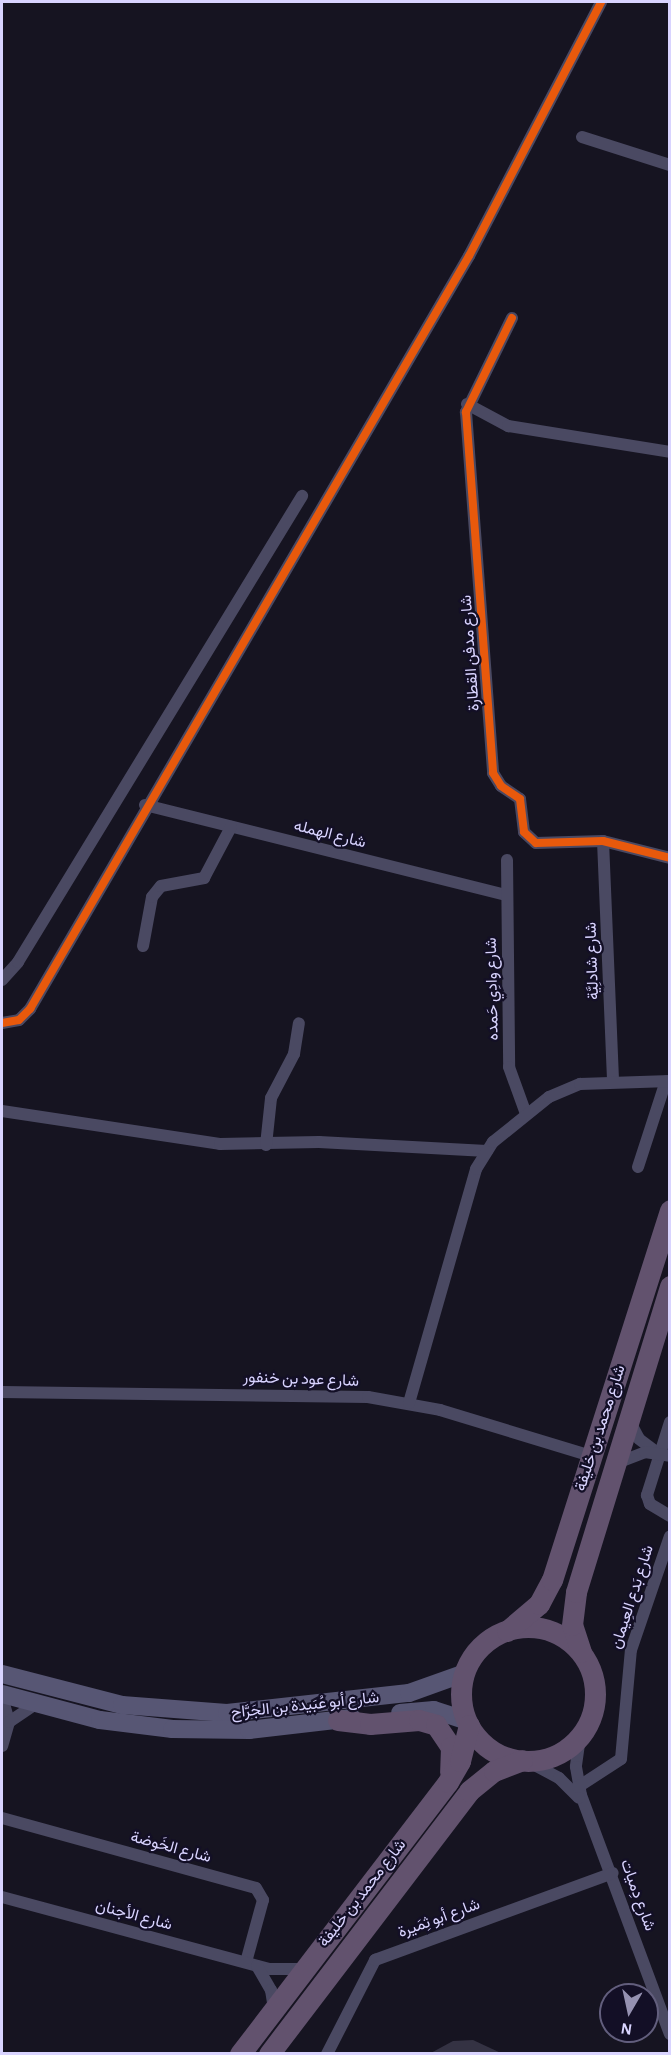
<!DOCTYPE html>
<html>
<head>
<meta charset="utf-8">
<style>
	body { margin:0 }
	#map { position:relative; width:671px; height:2055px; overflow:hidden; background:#161421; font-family:"Alegreya Sans",Vazirmatn,sans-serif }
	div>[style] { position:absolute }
	.building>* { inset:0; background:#343243 }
	.minor>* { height:12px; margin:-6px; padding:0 6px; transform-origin:6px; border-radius:6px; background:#4a4962 }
	.secondary>* { height:18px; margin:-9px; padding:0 9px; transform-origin:9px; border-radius:9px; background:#575674 }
	.trunk>* { height:21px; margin:-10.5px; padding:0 10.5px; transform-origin:10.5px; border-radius:10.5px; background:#62526e }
	.trunk>.ring { margin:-10.5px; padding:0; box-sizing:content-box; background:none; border:21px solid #62526e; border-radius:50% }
	.cycleway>* { height:8px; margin:-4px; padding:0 4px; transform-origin:4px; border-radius:4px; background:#e8590c }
	span { translate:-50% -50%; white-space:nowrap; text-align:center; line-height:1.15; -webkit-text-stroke:4.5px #130f26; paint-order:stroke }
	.street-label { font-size:16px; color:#d9d4ff }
	.frame { position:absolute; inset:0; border:3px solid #d9d4ff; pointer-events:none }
	.north { position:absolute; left:599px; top:1983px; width:60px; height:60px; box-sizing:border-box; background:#130f26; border:2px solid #625e7d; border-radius:50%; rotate:189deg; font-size:16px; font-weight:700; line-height:24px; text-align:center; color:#d9d4ff }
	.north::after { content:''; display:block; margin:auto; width:21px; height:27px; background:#9591b1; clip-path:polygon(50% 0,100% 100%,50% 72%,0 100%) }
</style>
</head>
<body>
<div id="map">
	<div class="building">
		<div style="clip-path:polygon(473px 2040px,503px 2054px,429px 2054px,453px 2041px)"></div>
	</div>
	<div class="minor">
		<div style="left:582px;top:137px;width:92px;rotate:17.7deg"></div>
		<div style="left:512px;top:318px;width:105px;rotate:116.1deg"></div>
		<div style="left:466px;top:412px;width:362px;rotate:85.7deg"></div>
		<div style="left:493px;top:773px;width:15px;rotate:58deg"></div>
		<div style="left:501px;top:786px;width:23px;rotate:34deg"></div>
		<div style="left:520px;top:799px;width:33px;rotate:83deg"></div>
		<div style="left:524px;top:832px;width:16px;rotate:43deg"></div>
		<div style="left:536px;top:843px;width:67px;rotate:-1.7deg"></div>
		<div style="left:603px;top:841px;width:69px;rotate:14.2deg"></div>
		<div style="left:467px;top:404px;width:47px;rotate:28.2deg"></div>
		<div style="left:508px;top:426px;width:164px;rotate:9.1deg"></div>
		<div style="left:145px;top:805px;width:373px;rotate:14deg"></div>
		<div style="left:603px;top:841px;width:240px;rotate:87.6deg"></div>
		<div style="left:507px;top:860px;width:207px;rotate:89.4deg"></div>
		<div style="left:509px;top:1067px;width:50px;rotate:70.1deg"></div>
		<div style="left:143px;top:946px;width:50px;rotate:-79.6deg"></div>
		<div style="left:152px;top:897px;width:14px;rotate:-51deg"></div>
		<div style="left:161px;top:886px;width:44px;rotate:-10.5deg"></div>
		<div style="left:204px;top:878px;width:58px;rotate:-62.1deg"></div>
		<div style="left:2px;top:980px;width:24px;rotate:-48deg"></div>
		<div style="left:18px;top:962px;width:546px;rotate:-58.64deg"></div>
		<div style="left:2px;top:1023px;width:17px;rotate:-10deg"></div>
		<div style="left:19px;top:1020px;width:16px;rotate:-45deg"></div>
		<div style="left:30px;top:1009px;width:872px;rotate:-59.76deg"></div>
		<div style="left:469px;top:256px;width:286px;rotate:-62.5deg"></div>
		<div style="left:2px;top:1111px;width:220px;rotate:8.6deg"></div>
		<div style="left:220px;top:1144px;width:99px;rotate:-1.2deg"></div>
		<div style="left:319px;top:1142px;width:168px;rotate:3.1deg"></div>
		<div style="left:266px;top:1145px;width:47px;rotate:-83.9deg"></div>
		<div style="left:271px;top:1098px;width:50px;rotate:-62.4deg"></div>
		<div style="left:294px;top:1054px;width:31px;rotate:-81deg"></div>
		<div style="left:638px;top:1167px;width:90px;rotate:-72deg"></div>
		<div style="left:2px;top:1392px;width:366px;rotate:0.8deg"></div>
		<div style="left:368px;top:1397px;width:73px;rotate:10.2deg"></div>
		<div style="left:440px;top:1410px;width:158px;rotate:16.9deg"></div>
		<div style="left:409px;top:1403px;width:243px;rotate:-74deg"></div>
		<div style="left:476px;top:1169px;width:32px;rotate:-58deg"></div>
		<div style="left:493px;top:1142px;width:72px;rotate:-38.8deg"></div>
		<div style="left:549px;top:1097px;width:34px;rotate:-23deg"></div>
		<div style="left:580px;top:1084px;width:90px;rotate:-1.9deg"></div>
		<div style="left:629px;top:1420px;width:21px;rotate:62deg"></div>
		<div style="left:639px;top:1439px;width:20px;rotate:37deg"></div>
		<div style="left:670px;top:1422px;width:77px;rotate:107.5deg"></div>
		<div style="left:647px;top:1495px;width:9px;rotate:72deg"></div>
		<div style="left:650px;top:1504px;width:23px;rotate:31deg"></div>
		<div style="left:617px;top:1463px;width:30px;rotate:-21deg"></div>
		<div style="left:645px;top:1452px;width:25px;rotate:9deg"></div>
		<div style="left:2px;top:1697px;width:26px;rotate:74deg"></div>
		<div style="left:9px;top:1722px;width:25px;rotate:106deg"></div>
		<div style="left:9px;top:1722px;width:32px;rotate:-34deg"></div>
		<div style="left:580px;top:1737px;width:30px;rotate:98deg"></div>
		<div style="left:576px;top:1767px;width:28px;rotate:80deg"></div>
		<div style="left:581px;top:1795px;width:255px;rotate:69.6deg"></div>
		<div style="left:527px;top:1761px;width:36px;rotate:28deg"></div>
		<div style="left:559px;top:1778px;width:28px;rotate:45deg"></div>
		<div style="left:578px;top:1787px;width:51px;rotate:-33.1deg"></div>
		<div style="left:621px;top:1759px;width:109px;rotate:-84.8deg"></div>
		<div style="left:631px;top:1650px;width:120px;rotate:-71.1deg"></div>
		<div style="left:2px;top:1818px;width:263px;rotate:15.4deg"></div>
		<div style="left:256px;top:1888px;width:14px;rotate:60deg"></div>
		<div style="left:263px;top:1900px;width:64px;rotate:105.3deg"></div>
		<div style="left:2px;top:1897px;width:276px;rotate:15.1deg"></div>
		<div style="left:268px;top:1969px;width:36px"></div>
		<div style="left:257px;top:1966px;width:28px;rotate:60deg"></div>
		<div style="left:271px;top:1990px;width:19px;rotate:81deg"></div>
		<div style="left:327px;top:2054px;width:106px;rotate:-62.9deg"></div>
		<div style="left:375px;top:1960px;width:253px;rotate:-20.1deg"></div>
	</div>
	<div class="secondary">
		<div style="left:2px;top:1674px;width:124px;rotate:14.5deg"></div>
		<div style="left:122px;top:1705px;width:105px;rotate:4.4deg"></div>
		<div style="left:227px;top:1713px;width:183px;rotate:-6.3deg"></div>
		<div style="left:409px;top:1693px;width:59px;rotate:-19.7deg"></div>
		<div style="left:2px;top:1694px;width:101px;rotate:14.9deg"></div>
		<div style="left:100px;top:1720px;width:73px;rotate:7.1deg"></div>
		<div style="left:172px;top:1729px;width:77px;rotate:0.7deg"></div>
		<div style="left:249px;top:1730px;width:104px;rotate:-6.6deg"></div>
		<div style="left:400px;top:1713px;width:34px;rotate:-5deg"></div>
		<div style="left:434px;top:1710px;width:35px;rotate:18deg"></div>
	</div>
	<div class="trunk">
		<div class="ring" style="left:461px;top:1627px;width:113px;height:113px"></div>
		<div style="left:507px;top:1631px;width:42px;rotate:-40.2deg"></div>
		<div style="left:539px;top:1604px;width:27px;rotate:-62deg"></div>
		<div style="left:552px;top:1580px;width:388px;rotate:-72.3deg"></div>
		<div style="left:581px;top:1652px;width:28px;rotate:-108deg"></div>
		<div style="left:572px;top:1625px;width:33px;rotate:-83deg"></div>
		<div style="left:576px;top:1592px;width:320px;rotate:-72.9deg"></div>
		<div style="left:338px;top:1720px;width:32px;rotate:7deg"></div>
		<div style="left:370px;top:1724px;width:49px;rotate:-4.7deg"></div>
		<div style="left:419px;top:1720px;width:18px;rotate:16deg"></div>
		<div style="left:436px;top:1725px;width:27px;rotate:56deg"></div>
		<div style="left:451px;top:1747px;width:25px;rotate:92deg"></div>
		<div style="left:240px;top:2054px;width:342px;rotate:-52.6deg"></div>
		<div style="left:448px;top:1782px;width:24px;rotate:-60deg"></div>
		<div style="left:460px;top:1761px;width:37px;rotate:-76deg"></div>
		<div style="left:269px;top:2054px;width:330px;rotate:-52.7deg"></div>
		<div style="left:469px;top:1791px;width:32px;rotate:-39deg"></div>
		<div style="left:494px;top:1771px;width:30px;rotate:-21deg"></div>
	</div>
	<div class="cycleway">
		<div style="left:512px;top:318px;width:105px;rotate:116.1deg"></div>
		<div style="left:466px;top:412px;width:362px;rotate:85.7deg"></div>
		<div style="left:493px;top:773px;width:15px;rotate:58deg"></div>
		<div style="left:501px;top:786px;width:23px;rotate:34deg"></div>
		<div style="left:520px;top:799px;width:33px;rotate:83deg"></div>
		<div style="left:524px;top:832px;width:16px;rotate:43deg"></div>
		<div style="left:536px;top:843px;width:67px;rotate:-1.7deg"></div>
		<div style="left:603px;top:841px;width:69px;rotate:14.2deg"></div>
		<div style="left:2px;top:1023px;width:17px;rotate:-10deg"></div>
		<div style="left:19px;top:1020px;width:16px;rotate:-45deg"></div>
		<div style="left:30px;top:1009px;width:872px;rotate:-59.76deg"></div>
		<div style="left:469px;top:256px;width:286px;rotate:-62.5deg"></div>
	</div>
	<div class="street-label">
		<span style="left:470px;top:653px;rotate:-94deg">شارع مدفن القطارة</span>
		<span style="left:330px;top:834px;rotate:14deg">شارع الهمله</span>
		<span style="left:592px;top:961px;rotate:-92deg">شارع شادلِيَّة</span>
		<span style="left:492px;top:989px;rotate:-91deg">شارع وادِي حَمده</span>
		<span style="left:301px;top:1379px;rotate:2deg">شارع عود بن خنفور</span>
		<span style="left:600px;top:1428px;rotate:-72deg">شارع محمد بن خليفة</span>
		<span style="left:632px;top:1597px;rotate:-72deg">شارع بَدع العِيمان</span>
		<span style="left:305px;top:1705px;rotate:-6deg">شارع أبو عُبَيدة بن الجَرَّاح</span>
		<span style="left:171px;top:1847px;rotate:15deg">شارع الخَوضة</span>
		<span style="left:362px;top:1893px;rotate:-52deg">شارع محمد بن خليفة</span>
		<span style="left:638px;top:1895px;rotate:70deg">شارع دِميات</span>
		<span style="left:134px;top:1915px;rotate:15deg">شارع الأجنان</span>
		<span style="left:439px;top:1918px;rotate:-20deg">شارع أبو ثِمَيرة</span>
	</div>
	<div class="frame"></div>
	<div class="north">N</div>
</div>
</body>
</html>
